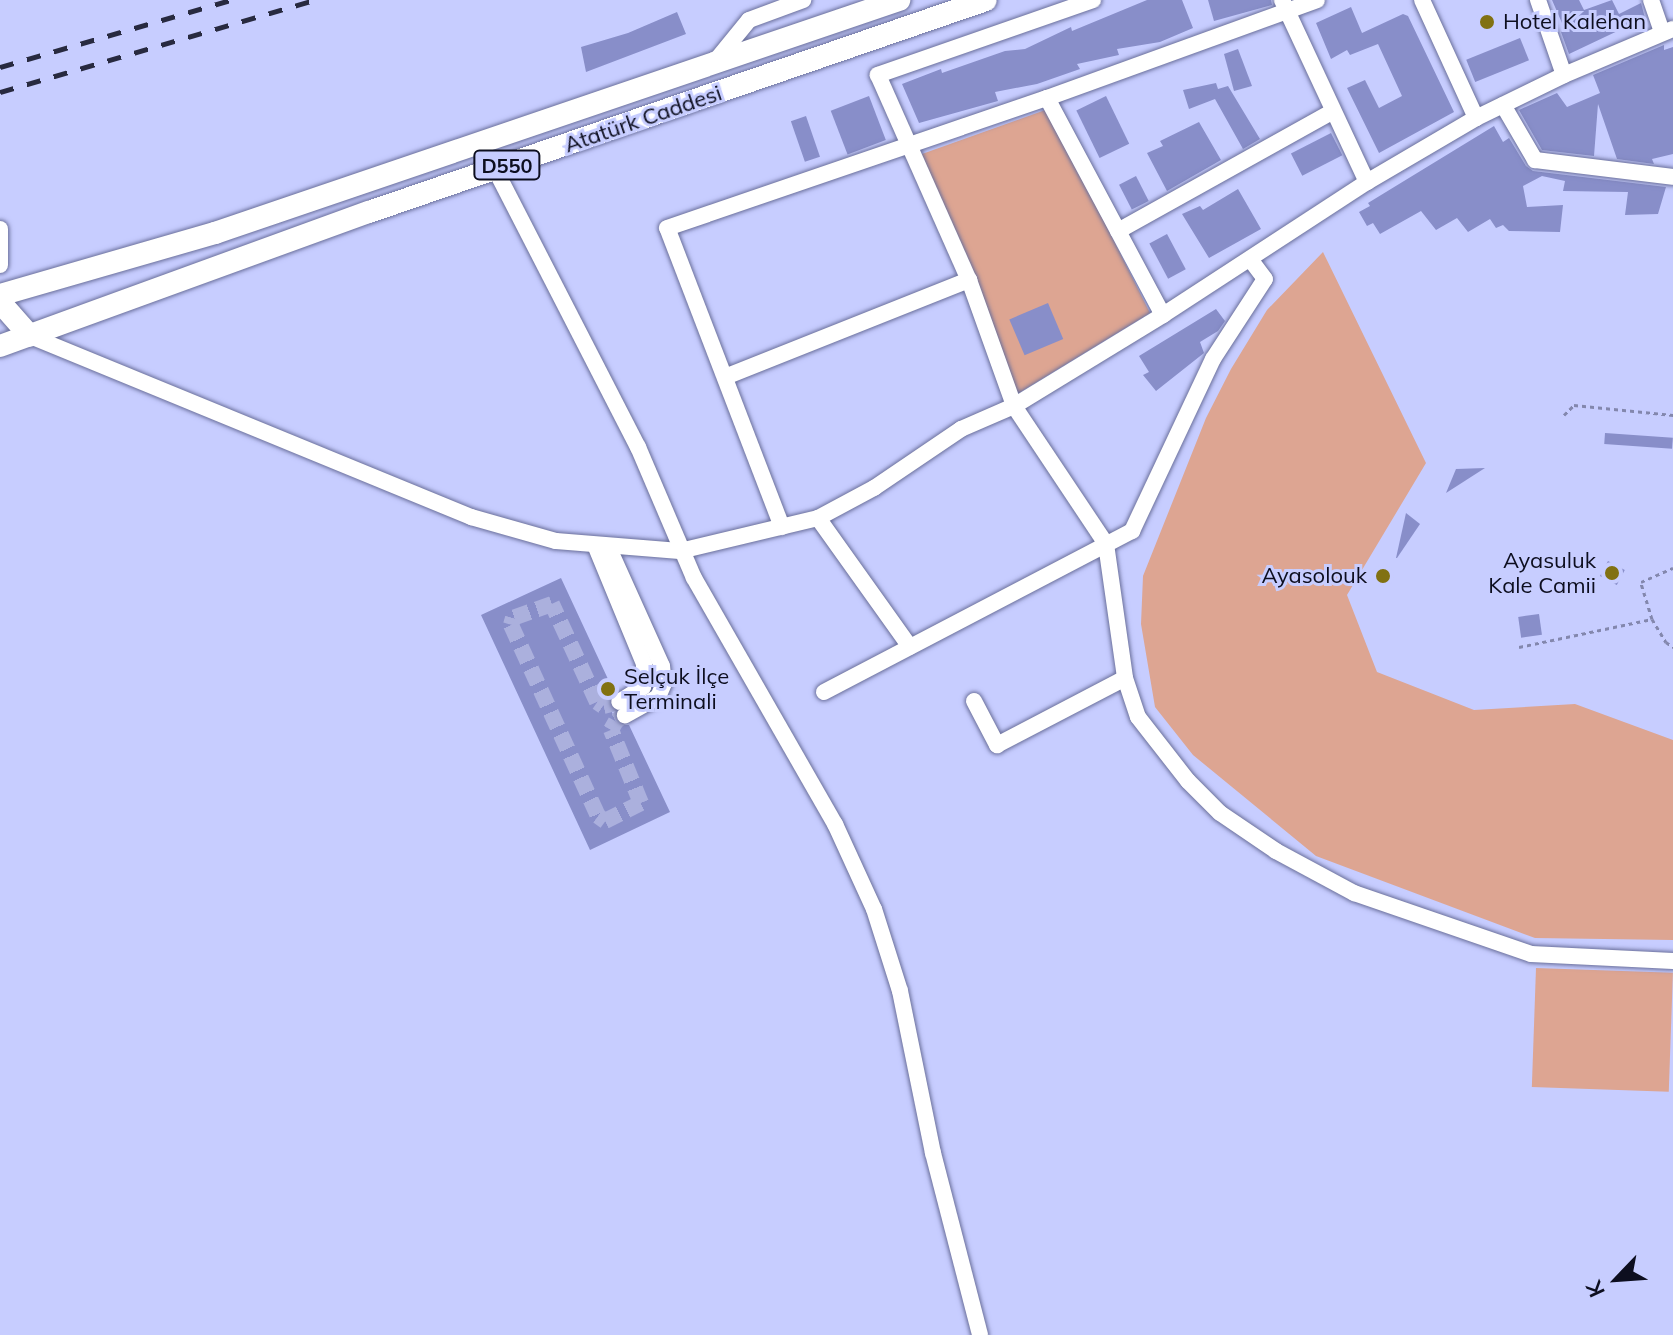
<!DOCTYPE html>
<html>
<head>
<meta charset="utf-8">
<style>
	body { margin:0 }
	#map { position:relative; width:1673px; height:1335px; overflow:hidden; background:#c7cdff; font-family:Mulish,sans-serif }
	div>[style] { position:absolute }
	.green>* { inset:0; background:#dda592; transform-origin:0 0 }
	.building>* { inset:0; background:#888ec9; transform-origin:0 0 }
	.minor-tunnel>* { height:16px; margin-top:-8px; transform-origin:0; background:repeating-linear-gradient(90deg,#abb0dd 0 16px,transparent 0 24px) }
	.path>* { height:3px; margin-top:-1.5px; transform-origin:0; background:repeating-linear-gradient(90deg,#8387ad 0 4px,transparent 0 8px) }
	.roads { filter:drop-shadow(0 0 2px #6a6f9b) drop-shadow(0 0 2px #6a6f9b) }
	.minor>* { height:16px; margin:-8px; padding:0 8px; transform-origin:8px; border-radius:8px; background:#fff }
	.highway>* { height:22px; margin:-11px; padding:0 11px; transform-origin:11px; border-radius:11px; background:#fff }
	.rail>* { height:5px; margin-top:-2.5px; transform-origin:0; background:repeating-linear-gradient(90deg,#282a40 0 14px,transparent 0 28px) }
	.dots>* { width:22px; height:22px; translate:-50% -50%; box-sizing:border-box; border:4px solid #c7cdff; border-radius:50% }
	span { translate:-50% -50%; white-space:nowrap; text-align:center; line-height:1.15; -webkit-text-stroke:6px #c7cdff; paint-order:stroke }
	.shield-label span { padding:2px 6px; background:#c7cdff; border:2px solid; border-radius:6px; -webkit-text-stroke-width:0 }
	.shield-label { font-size:20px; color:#0d0e1f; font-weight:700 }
	.poi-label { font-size:22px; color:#0d0e1f }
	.left { translate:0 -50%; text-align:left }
	.right { translate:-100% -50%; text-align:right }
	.street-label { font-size:22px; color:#0d0e1f }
	.north { position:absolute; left:1577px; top:1239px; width:80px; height:80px; -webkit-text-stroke:6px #c7cdff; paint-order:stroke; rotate:245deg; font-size:22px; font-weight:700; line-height:32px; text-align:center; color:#0d0e1f }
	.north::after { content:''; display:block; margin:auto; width:28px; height:36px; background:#0d0e1f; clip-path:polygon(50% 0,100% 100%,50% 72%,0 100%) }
</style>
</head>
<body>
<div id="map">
	<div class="green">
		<div style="clip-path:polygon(1048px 109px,1150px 313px,1017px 394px,922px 154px)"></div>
		<div style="clip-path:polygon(1323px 252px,1426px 463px,1347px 595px,1377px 672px,1474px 710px,1575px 704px,1673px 740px,1673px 940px,1535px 938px,1316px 856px,1193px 755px,1155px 707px,1141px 624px,1143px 576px,1206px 418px,1231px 369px,1267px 310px)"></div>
		<div style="left:1536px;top:968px;width:137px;height:119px;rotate:2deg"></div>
	</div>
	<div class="building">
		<div style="clip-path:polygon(1147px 0,1182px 0,1193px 28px,1160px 42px,1117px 49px,1119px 55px,1077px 64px,1080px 69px,1037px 84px,995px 92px,998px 101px,919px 123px,902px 84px,941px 69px,942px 73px,1005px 51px,1025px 49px,1071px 27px,1072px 31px)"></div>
		<div style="clip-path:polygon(1208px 0,1271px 0,1272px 5px,1214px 21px)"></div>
		<div style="clip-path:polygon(1552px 0,1579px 0,1584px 10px,1612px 0,1619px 14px,1641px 3px,1645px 18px,1569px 54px,1561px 32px,1565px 30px)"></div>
		<div style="clip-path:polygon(1351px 7px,1362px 33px,1403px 14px,1408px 16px,1454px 112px,1379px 153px,1347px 88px,1365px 80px,1379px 108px,1402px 96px,1378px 44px,1350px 55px,1347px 50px,1331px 59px,1316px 23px)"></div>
		<div style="clip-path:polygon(677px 12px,686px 34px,586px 72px,581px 47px,628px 33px)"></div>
		<div style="left:1520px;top:38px;width:24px;height:58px;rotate:68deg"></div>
		<div style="clip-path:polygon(1664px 45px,1664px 50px,1673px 47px,1673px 154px,1652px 159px,1654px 164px,1617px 159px,1598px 104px,1594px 156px,1542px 150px,1519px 110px,1557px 93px,1567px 107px,1600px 93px,1593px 75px)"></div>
		<div style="clip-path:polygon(1238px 49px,1252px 86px,1234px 91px,1224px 54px)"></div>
		<div style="clip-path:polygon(1216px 83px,1218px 89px,1228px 86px,1260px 139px,1243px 149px,1215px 99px,1189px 109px,1183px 90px)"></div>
		<div style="left:869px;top:96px;width:47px;height:41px;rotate:69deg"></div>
		<div style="left:1106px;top:96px;width:53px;height:33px;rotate:64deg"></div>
		<div style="left:806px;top:116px;width:43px;height:16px;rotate:71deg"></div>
		<div style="clip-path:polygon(1199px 122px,1221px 160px,1167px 191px,1147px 153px,1163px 146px,1160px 141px)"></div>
		<div style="clip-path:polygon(1494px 126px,1503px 142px,1509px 138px,1526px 166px,1533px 171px,1666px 187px,1658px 214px,1625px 215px,1628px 192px,1563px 191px,1565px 181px,1542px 176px,1523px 186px,1527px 207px,1563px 205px,1560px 232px,1509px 231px,1503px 225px,1496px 228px,1490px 219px,1468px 232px,1457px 218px,1436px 230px,1421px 211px,1380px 234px,1373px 223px,1367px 226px,1359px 212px,1370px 206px,1368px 203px)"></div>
		<div style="left:1331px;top:133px;width:25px;height:45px;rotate:63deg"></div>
		<div style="left:1136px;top:176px;width:28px;height:19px;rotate:63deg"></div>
		<div style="clip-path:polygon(1238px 189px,1261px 229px,1209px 258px,1182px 214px,1200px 206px,1203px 210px)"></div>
		<div style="left:1167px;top:234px;width:40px;height:20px;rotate:62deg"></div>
		<div style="left:1048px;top:303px;width:39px;height:42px;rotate:67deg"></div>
		<div style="clip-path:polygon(1216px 309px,1225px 321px,1218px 331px,1200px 342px,1204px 353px,1156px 391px,1143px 375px,1149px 372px,1139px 356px)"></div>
		<div style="left:1605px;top:433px;width:68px;height:11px;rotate:4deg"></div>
		<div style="clip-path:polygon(1485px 468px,1446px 493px,1456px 469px)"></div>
		<div style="clip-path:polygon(1406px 513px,1420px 524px,1397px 558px,1396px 558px)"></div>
		<div style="left:1608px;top:561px;width:19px;height:17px;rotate:28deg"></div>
		<div style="clip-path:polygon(561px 578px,614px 692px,608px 702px,615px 720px,620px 725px,629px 725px,670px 812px,590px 850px,481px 615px)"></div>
		<div style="left:1539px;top:614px;width:21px;height:21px;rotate:82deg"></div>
	</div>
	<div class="minor-tunnel">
		<div style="left:619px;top:702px;width:16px;rotate:166deg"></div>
		<div style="left:603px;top:706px;width:7px;rotate:-146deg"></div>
		<div style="left:597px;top:702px;width:108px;rotate:-114.7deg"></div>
		<div style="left:552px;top:604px;width:41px;rotate:160.3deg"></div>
		<div style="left:513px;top:618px;width:7px;rotate:106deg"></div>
		<div style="left:511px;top:625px;width:210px;rotate:65.5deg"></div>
		<div style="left:598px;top:816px;width:9px;rotate:36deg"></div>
		<div style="left:605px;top:821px;width:40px;rotate:-26.6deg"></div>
		<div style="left:641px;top:803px;width:79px;rotate:-112.3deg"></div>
		<div style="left:611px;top:730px;width:10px;rotate:-61deg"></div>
		<div style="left:616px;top:721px;width:11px;rotate:-34deg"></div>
	</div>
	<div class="path">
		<div style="left:1564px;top:415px;width:14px;rotate:-45deg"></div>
		<div style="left:1574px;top:405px;width:100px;rotate:5.8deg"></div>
		<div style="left:1652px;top:619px;width:27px;rotate:59deg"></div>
		<div style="left:1666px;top:642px;width:9px;rotate:36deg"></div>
		<div style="left:1519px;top:647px;width:136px;rotate:-11.9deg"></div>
		<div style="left:1652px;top:619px;width:39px;rotate:-107deg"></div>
		<div style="left:1641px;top:582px;width:35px;rotate:-24deg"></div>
	</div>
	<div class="roads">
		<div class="minor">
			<div style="left:1093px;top:0;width:228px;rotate:160.8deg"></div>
			<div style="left:878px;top:75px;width:224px;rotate:66.1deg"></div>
			<div style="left:969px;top:280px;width:134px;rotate:70.3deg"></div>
			<div style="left:1014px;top:406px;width:166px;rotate:56.3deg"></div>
			<div style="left:1106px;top:544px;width:135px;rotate:81.9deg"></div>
			<div style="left:1125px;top:678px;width:41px;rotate:71.6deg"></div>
			<div style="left:1138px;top:717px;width:81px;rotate:52deg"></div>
			<div style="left:1188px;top:781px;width:45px;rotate:45deg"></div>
			<div style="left:1220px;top:813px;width:68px;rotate:34.2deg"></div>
			<div style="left:1276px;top:851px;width:89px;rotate:28.3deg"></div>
			<div style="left:1354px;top:893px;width:187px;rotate:19deg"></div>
			<div style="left:1531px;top:954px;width:142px;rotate:2.8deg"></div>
			<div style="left:1282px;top:0;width:201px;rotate:65deg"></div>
			<div style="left:1422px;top:0;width:130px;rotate:65.4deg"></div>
			<div style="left:1538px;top:0;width:79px;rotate:70.9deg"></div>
			<div style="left:1651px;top:0;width:34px;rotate:71deg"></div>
			<div style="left:713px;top:64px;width:57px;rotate:-50.7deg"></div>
			<div style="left:749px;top:20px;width:58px;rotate:-20.3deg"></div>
			<div style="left:1047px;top:98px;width:246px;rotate:61.9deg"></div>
			<div style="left:1503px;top:105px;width:64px;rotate:59.8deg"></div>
			<div style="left:1535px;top:160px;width:139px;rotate:7deg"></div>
			<div style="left:495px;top:169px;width:313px;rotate:62.8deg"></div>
			<div style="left:638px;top:447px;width:142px;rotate:66.9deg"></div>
			<div style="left:694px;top:578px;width:284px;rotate:60.2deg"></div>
			<div style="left:835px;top:824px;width:94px;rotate:65.4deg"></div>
			<div style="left:874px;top:909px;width:86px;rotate:72.4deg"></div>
			<div style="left:900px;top:991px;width:165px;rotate:78.5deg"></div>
			<div style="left:933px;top:1153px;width:188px;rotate:75.5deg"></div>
			<div style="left:0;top:229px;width:36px;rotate:90deg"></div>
			<div style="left:1118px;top:231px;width:245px;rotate:-29.1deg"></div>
			<div style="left:30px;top:336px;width:477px;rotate:22.3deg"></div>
			<div style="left:471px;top:517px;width:88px;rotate:15.8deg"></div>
			<div style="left:556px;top:541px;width:124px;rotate:4.6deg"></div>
			<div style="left:680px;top:551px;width:142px;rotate:-13.4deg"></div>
			<div style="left:818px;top:518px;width:64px;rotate:-28.2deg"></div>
			<div style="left:874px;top:488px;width:105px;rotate:-34.1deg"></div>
			<div style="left:961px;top:429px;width:58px;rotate:-23.5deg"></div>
			<div style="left:1014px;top:406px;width:175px;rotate:-31.4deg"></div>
			<div style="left:1163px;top:315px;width:244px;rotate:-33.1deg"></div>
			<div style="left:1367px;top:182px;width:126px;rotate:-30.4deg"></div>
			<div style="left:1476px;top:118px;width:98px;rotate:-26deg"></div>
			<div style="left:1564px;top:75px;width:118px;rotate:-22.9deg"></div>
			<div style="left:725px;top:377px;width:263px;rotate:-21.7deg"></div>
			<div style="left:818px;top:518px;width:158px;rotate:54.5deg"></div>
			<div style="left:782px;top:527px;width:320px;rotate:-111deg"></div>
			<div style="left:667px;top:228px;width:402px;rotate:-18.9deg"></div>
			<div style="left:1047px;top:98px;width:287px;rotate:-19.9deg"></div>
			<div style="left:595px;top:545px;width:129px;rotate:67.6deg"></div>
			<div style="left:644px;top:664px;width:23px;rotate:92deg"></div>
			<div style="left:643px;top:687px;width:28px;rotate:148deg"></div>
			<div style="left:608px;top:546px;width:132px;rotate:65.8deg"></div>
			<div style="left:662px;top:666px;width:17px;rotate:83deg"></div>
			<div style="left:664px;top:683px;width:15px;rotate:113deg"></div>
			<div style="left:658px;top:697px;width:38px;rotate:151deg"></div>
			<div style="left:824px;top:692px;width:348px;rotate:-27.6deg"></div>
			<div style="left:1132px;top:531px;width:190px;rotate:-64.8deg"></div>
			<div style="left:1213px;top:359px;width:95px;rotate:-57deg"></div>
			<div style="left:1265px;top:279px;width:25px;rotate:-127deg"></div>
			<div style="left:974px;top:701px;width:50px;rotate:62.4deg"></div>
			<div style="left:997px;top:745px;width:144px;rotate:-27.6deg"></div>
		</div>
		<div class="highway">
			<div style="left:0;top:295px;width:224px;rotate:-16.1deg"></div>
			<div style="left:215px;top:233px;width:723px;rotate:-18.81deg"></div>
			<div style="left:0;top:302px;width:45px;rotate:48.6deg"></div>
			<div style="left:0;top:346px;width:393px;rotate:-20deg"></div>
			<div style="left:369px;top:212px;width:652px;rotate:-18.96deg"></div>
		</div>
	</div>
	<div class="rail">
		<div style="left:0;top:67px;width:240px;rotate:-16.2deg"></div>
		<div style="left:0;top:92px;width:328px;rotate:-16.3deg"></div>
	</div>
	<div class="dots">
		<div style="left:1487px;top:22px;background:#817112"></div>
		<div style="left:1612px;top:573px;background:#817112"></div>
		<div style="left:1383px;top:576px;background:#817112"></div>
		<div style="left:608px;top:689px;background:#817112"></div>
	</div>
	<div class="shield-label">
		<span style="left:507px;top:165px">D550</span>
	</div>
	<div class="poi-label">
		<span class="left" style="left:1503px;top:22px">Hotel Kalehan</span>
		<span class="right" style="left:1596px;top:573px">Ayasuluk<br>Kale Camii</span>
		<span class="right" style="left:1367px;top:576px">Ayasolouk</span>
		<span class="left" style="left:624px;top:689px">Selçuk İlçe<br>Terminali</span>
	</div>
	<div class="street-label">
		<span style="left:643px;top:119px;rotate:-19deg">Atatürk Caddesi</span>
	</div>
	<div class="north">K</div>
</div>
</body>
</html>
